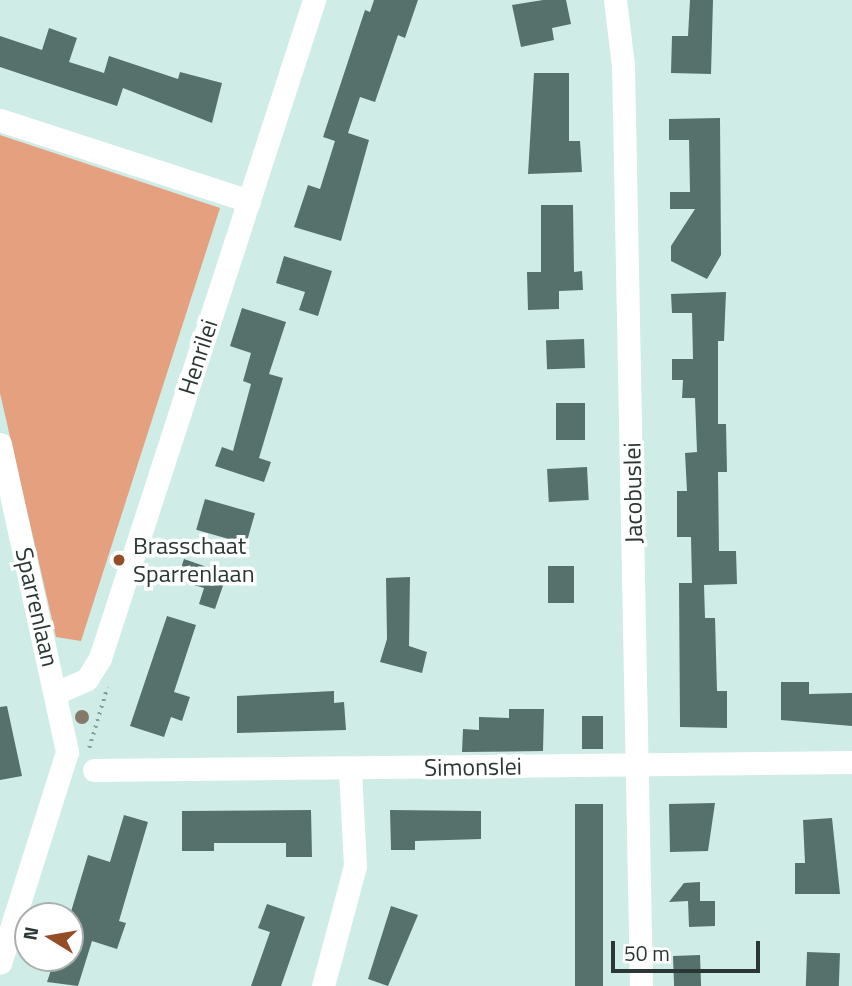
<!DOCTYPE html>
<html>
<head>
<meta charset="utf-8">
<style>
	body { margin:0 }
	#map { position:relative; width:852px; height:986px; overflow:hidden; background:#d0ece6; font-family:"Titillium Web",sans-serif }
	div>[style] { position:absolute }
	.forest>* { inset:0; background:#e5a07f }
	.building>* { inset:0; background:#56706b; transform-origin:0 0 }
	.path>* { height:3.5px; margin-top:-1.75px; transform-origin:0; background:repeating-linear-gradient(90deg,#889d98 0 2px,transparent 0 7px) }
	.minor>* { height:23px; margin:-11.5px; padding:0 11.5px; transform-origin:11.5px; border-radius:11.5px; background:#fff }
	.trees>* { width:14px; height:14px; margin:-7px; border-radius:50%; background:#857a6a }
	.dots>* { width:19px; height:19px; translate:-50% -50%; box-sizing:border-box; border:4px solid #fff; border-radius:50% }
	span { translate:-50% -50%; white-space:nowrap; text-align:center; line-height:1.15; -webkit-text-stroke:7px #fff; paint-order:stroke }
	.street-label { font-size:24px; color:#2b3734 }
	.poi-label { font-size:24px; color:#2b3734 }
	.left { translate:0 -50%; text-align:left }
	.north { position:absolute; left:14px; top:902px; width:70px; height:70px; box-sizing:border-box; background:#fff; border:2px solid #aaafae; border-radius:50%; rotate:281deg; font-size:19px; font-weight:700; line-height:28px; text-align:center; color:#2b3734 }
	.north::after { content:''; display:block; margin:auto; width:24px; height:32px; background:#954d28; clip-path:polygon(50% 0,100% 100%,50% 72%,0 100%) }
	.scale { position:absolute; left:611px; top:941px; width:149px; height:32px; box-sizing:border-box; border:4px solid #2b3734; border-top:0; padding-left:9px; font-size:21px; line-height:24px; white-space:nowrap; color:#2b3734; -webkit-text-stroke:5px #fff; paint-order:stroke }
</style>
</head>
<body>
<div id="map">
	<div class="forest">
		<div style="clip-path:polygon(0 135px,220px 208px,81px 641px,56px 637px,0 393px)"></div>
	</div>
	<div class="building">
		<div style="clip-path:polygon(374px 0,418px 0,405px 38px,398px 35px,375px 102px,360px 97px,348px 133px,369px 140px,341px 241px,294px 227px,308px 185px,320px 189px,335px 141px,323px 137px,365px 10px,370px 12px)"></div>
		<div style="clip-path:polygon(543px 0,566px 0,571px 24px,552px 28px,554px 40px,521px 47px,512px 5px)"></div>
		<div style="clip-path:polygon(690px 0,713px 0,711px 74px,671px 73px,672px 36px,688px 36px)"></div>
		<div style="clip-path:polygon(49px 28px,77px 38px,69px 62px,104px 73px,109px 56px,178px 79px,180px 72px,222px 83px,212px 123px,123px 88px,117px 106px,0 67px,0 36px,42px 50px)"></div>
		<div style="clip-path:polygon(534px 73px,569px 73px,569px 141px,580px 141px,582px 172px,528px 174px)"></div>
		<div style="clip-path:polygon(720px 118px,721px 255px,707px 279px,671px 261px,671px 246px,695px 209px,670px 209px,670px 192px,690px 192px,689px 140px,669px 140px,669px 119px)"></div>
		<div style="clip-path:polygon(541px 205px,573px 205px,574px 272px,582px 271px,583px 290px,559px 291px,559px 309px,528px 310px,527px 272px,541px 272px)"></div>
		<div style="clip-path:polygon(284px 256px,332px 271px,318px 316px,299px 310px,305px 292px,276px 283px)"></div>
		<div style="clip-path:polygon(726px 292px,724px 341px,718px 341px,718px 424px,726px 424px,727px 472px,718px 472px,719px 551px,736px 551px,737px 584px,704px 585px,705px 618px,715px 618px,717px 691px,727px 691px,727px 728px,680px 727px,679px 583px,692px 583px,691px 537px,677px 537px,677px 491px,687px 491px,685px 453px,697px 452px,695px 398px,682px 398px,683px 380px,672px 380px,672px 359px,693px 359px,692px 313px,672px 313px,671px 294px)"></div>
		<div style="clip-path:polygon(242px 308px,286px 322px,269px 374px,283px 378px,259px 458px,271px 462px,264px 482px,215px 466px,222px 447px,233px 451px,251px 384px,243px 381px,251px 353px,230px 346px)"></div>
		<div style="left:584px;top:339px;width:29px;height:38px;rotate:88deg"></div>
		<div style="left:556px;top:403px;width:29px;height:37px"></div>
		<div style="left:587px;top:467px;width:33px;height:40px;rotate:87deg"></div>
		<div style="left:205px;top:499px;width:52px;height:32px;rotate:16deg"></div>
		<div style="clip-path:polygon(184px 559px,227px 574px,215px 609px,199px 604px,204px 588px,177px 580px)"></div>
		<div style="left:574px;top:566px;width:37px;height:26px;rotate:90deg"></div>
		<div style="clip-path:polygon(410px 577px,409px 646px,427px 652px,422px 673px,380px 662px,387px 639px,386px 578px)"></div>
		<div style="clip-path:polygon(167px 616px,196px 625px,174px 692px,190px 697px,182px 721px,171px 717px,164px 737px,130px 726px)"></div>
		<div style="clip-path:polygon(781px 682px,809px 682px,809px 694px,852px 693px,852px 726px,781px 720px)"></div>
		<div style="clip-path:polygon(334px 691px,334px 703px,344px 702px,346px 730px,237px 733px,237px 696px)"></div>
		<div style="clip-path:polygon(7px 706px,22px 776px,0 780px,0 707px)"></div>
		<div style="clip-path:polygon(509px 709px,544px 709px,543px 751px,462px 752px,463px 729px,479px 730px,479px 717px,509px 718px)"></div>
		<div style="left:603px;top:716px;width:33px;height:21px;rotate:90deg"></div>
		<div style="clip-path:polygon(715px 803px,708px 851px,670px 852px,669px 804px)"></div>
		<div style="left:575px;top:804px;width:28px;height:182px"></div>
		<div style="clip-path:polygon(311px 810px,312px 857px,286px 857px,286px 843px,214px 843px,214px 851px,182px 851px,182px 811px)"></div>
		<div style="clip-path:polygon(390px 810px,481px 811px,481px 839px,415px 841px,415px 850px,391px 850px)"></div>
		<div style="clip-path:polygon(124px 815px,148px 822px,119px 921px,126px 923px,117px 949px,92px 941px,78px 986px,47px 982px,55px 958px,70px 958px,70px 915px,88px 855px,110px 862px)"></div>
		<div style="clip-path:polygon(832px 818px,840px 894px,795px 894px,795px 863px,805px 863px,803px 820px)"></div>
		<div style="clip-path:polygon(700px 882px,700px 901px,691px 901px,715px 901px,715px 926px,689px 927px,688px 901px,669px 902px,684px 883px)"></div>
		<div style="clip-path:polygon(267px 904px,305px 917px,281px 986px,251px 986px,270px 932px,258px 928px)"></div>
		<div style="clip-path:polygon(391px 906px,418px 915px,388px 986px,368px 979px)"></div>
		<div style="left:807px;top:952px;width:33px;height:34px;rotate:2deg"></div>
		<div style="left:700px;top:955px;width:31px;height:27px;rotate:88deg"></div>
	</div>
	<div class="path">
		<div style="left:89px;top:748px;width:63px;rotate:-73.3deg"></div>
	</div>
	<div class="minor">
		<div style="left:615px;top:0;width:65px;rotate:83deg"></div>
		<div style="left:623px;top:65px;width:921px;rotate:88.88deg"></div>
		<div style="left:0;top:120px;width:262px;rotate:18deg"></div>
		<div style="left:0;top:444px;width:315px;rotate:77.7deg"></div>
		<div style="left:67px;top:752px;width:221px;rotate:107.6deg"></div>
		<div style="left:56px;top:693px;width:34px;rotate:-24deg"></div>
		<div style="left:87px;top:679px;width:25px;rotate:-58deg"></div>
		<div style="left:100px;top:658px;width:692px;rotate:-71.98deg"></div>
		<div style="left:94px;top:770px;width:758px;rotate:-0.6deg"></div>
		<div style="left:323px;top:986px;width:124px;rotate:-75.1deg"></div>
		<div style="left:355px;top:866px;width:96px;rotate:-93deg"></div>
	</div>
	<div class="trees">
		<div style="left:82px;top:717px"></div>
	</div>
	<div class="dots">
		<div style="left:119px;top:560px;background:#954d28"></div>
	</div>
	<div class="street-label">
		<span style="left:198px;top:357px;rotate:-72deg">Henrilei</span>
		<span style="left:633px;top:493px;rotate:-91deg">Jacobuslei</span>
		<span style="left:37px;top:607px;rotate:77deg">Sparrenlaan</span>
		<span style="left:473px;top:767px;rotate:-1deg">Simonslei</span>
	</div>
	<div class="poi-label">
		<span class="left" style="left:133px;top:560px">Brasschaat<br>Sparrenlaan</span>
	</div>
	<div class="north">N</div>
	<div class="scale">50 m</div>
</div>
</body>
</html>
